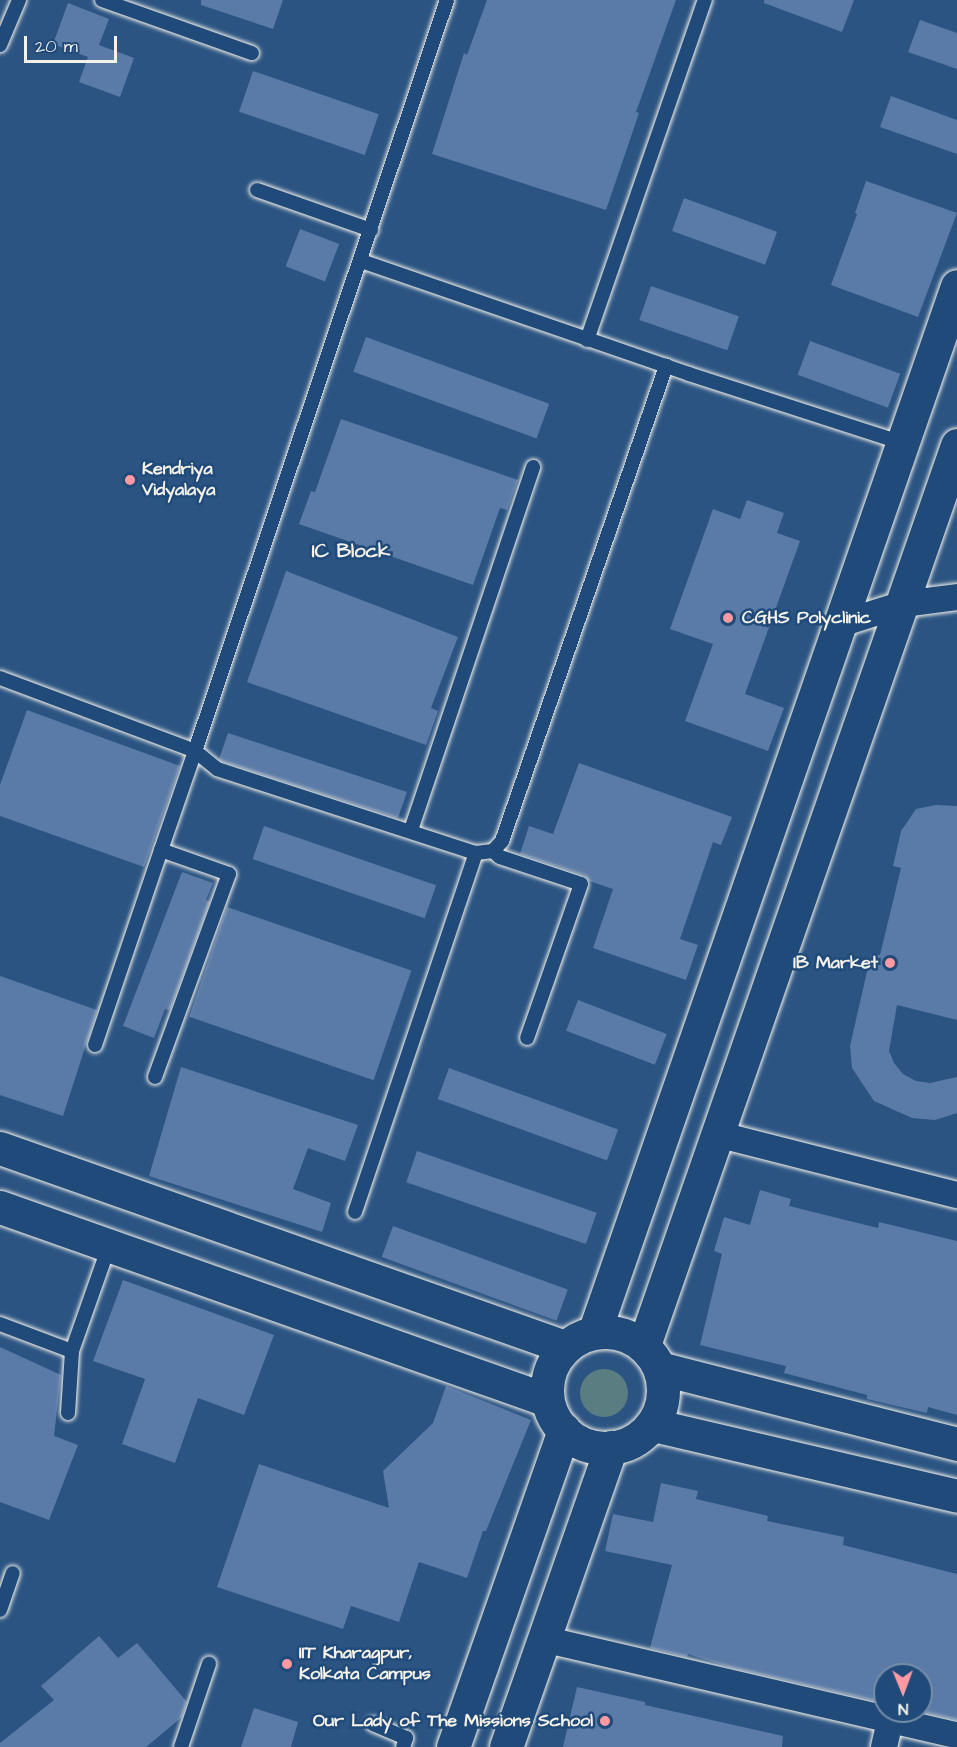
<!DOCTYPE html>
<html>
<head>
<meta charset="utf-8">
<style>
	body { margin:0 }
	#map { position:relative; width:957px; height:1747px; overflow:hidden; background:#2b5483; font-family:"Architects Daughter",sans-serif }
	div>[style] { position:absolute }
	.green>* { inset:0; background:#5a7d82 }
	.round { border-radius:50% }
	.building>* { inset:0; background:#5a7aa7; transform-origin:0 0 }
	.roads { filter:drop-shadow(0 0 2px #f4f1e8) drop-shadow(0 0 2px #f4f1e8) }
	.lane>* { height:14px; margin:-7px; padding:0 7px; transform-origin:7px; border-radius:7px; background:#1f4a7a }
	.street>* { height:26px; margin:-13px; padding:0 13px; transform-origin:13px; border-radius:13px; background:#1f4a7a }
	.secondary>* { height:33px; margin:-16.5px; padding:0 16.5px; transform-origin:16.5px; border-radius:16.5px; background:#1f4a7a }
	.secondary>.ring { margin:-16.5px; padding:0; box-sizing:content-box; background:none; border:33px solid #1f4a7a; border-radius:50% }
	.dots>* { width:16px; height:16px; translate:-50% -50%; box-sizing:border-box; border:3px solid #1f4a7a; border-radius:50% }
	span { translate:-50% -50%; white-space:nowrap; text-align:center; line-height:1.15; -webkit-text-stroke:5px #1f4a7a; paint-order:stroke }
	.poi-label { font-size:18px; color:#f4f1e8; font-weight:700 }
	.left { translate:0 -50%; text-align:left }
	.right { translate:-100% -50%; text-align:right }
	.neighbourhood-label { font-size:20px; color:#f4f1e8; font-weight:700 }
	.north { position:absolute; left:873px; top:1663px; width:60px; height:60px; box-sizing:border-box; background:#1f4a7a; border:2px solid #748da6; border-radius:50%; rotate:179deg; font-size:16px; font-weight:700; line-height:24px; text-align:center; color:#f4f1e8 }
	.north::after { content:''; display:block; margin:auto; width:21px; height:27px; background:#ff9aa2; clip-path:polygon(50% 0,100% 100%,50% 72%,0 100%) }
	.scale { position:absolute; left:24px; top:36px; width:93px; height:27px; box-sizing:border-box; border:3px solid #f4f1e8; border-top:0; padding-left:8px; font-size:18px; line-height:21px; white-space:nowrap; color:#f4f1e8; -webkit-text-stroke:4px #1f4a7a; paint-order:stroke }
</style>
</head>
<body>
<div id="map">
	<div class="green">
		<div class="round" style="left:580px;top:1369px;width:48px;height:48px"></div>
	</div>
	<div class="building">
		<div style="clip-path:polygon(201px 0,283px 0,273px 29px,201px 5px)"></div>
		<div style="clip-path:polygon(487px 0,676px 0,636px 112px,639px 113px,606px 210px,432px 154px,464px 53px,467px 55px)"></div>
		<div style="clip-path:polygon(764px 0,854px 0,842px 32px,764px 3px)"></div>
		<div style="clip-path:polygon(68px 3px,109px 19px,99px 45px,134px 58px,120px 97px,79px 82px,88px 57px,53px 44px)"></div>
		<div style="clip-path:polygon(920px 20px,957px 33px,957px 69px,908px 52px)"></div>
		<div style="left:253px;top:71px;width:133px;height:43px;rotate:19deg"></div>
		<div style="clip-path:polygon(891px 96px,957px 120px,957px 154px,880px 127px)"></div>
		<div style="clip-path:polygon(866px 181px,957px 213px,918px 317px,831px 285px,857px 214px,855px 213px)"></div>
		<div style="left:684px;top:198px;width:99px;height:35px;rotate:20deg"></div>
		<div style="left:300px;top:229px;width:42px;height:40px;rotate:21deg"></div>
		<div style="left:651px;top:286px;width:93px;height:36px;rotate:19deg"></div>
		<div style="left:366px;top:337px;width:195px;height:37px;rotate:20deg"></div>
		<div style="left:810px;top:341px;width:96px;height:36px;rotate:20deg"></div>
		<div style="clip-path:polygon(341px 419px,518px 480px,507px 510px,500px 508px,473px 585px,299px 524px,311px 491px,315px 492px)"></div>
		<div style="clip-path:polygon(747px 500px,784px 513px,777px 533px,800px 541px,745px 694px,784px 708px,768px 751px,685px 721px,713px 644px,670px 629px,713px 509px,740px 519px)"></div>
		<div style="clip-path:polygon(286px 571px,458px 637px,431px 708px,438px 711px,426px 745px,247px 682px)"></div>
		<div style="clip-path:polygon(27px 710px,180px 766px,144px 867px,0 816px,0 785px)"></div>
		<div style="clip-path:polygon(228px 733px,407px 792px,398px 818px,221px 761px,219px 759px)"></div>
		<div style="clip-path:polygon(579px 763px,732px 817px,721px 845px,713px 842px,680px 939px,698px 945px,686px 980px,593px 948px,613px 889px,589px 881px,584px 875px,520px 854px,529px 826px,553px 834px)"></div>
		<div style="clip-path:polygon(936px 805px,957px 806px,957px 1020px,897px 1005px,889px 1051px,894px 1063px,903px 1074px,916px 1081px,930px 1083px,957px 1077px,957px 1113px,935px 1120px,912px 1118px,874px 1101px,852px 1068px,850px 1046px,871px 954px,880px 955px,901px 868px,893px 866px,901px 831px,916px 809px)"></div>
		<div style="left:264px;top:826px;width:182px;height:35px;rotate:19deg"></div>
		<div style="clip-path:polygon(182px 872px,213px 883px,206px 900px,210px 901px,170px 1010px,165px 1009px,154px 1038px,123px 1026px)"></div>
		<div style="left:227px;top:907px;width:195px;height:116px;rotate:19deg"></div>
		<div style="clip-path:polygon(0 976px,97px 1010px,63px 1116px,0 1095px)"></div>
		<div style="left:578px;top:1000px;width:95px;height:33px;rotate:21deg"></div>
		<div style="clip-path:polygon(181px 1067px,358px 1125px,345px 1161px,308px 1148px,293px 1189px,331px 1203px,322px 1232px,149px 1176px)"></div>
		<div style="left:449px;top:1068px;width:180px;height:33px;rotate:20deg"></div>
		<div style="left:417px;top:1151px;width:190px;height:33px;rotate:19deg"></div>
		<div style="clip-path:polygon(760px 1190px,791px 1199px,789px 1206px,878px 1228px,879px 1222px,957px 1241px,957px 1415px,928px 1407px,927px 1413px,867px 1399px,867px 1395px,784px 1373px,786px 1366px,700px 1345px,722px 1254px,714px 1251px,724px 1217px,750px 1225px)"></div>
		<div style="left:393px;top:1226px;width:186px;height:33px;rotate:20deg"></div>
		<div style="clip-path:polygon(123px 1280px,274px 1335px,244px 1415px,198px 1398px,175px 1463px,122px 1444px,145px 1379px,93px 1361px)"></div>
		<div style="clip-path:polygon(0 1347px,61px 1375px,54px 1436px,78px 1445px,49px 1520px,0 1502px)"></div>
		<div style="clip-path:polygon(446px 1386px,531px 1420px,486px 1531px,483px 1531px,467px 1578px,419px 1562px,399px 1622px,351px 1606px,343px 1629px,217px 1587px,259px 1464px,389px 1508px,383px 1471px,433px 1423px)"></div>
		<div style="clip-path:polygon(661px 1483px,698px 1491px,696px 1499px,768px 1516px,767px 1521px,844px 1537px,843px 1545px,957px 1574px,957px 1720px,920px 1711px,921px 1675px,885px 1675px,885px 1703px,729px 1667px,688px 1654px,687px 1657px,650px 1648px,672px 1565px,605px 1551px,613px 1514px,653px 1522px)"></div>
		<div style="clip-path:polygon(99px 1636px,118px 1658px,137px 1643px,187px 1702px,182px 1717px,146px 1747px,0 1747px,0 1743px,54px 1700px,41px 1686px)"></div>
		<div style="clip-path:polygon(577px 1687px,645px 1702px,645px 1705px,783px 1736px,782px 1747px,563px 1747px)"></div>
		<div style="clip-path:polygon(254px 1708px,298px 1722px,291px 1747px,241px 1747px)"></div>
	</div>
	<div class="roads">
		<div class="lane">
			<div style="left:102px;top:0;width:159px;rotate:19.5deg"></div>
			<div style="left:0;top:45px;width:49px;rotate:-67.1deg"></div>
			<div style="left:257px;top:190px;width:121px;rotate:19.3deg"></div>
			<div style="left:361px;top:261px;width:347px;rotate:19deg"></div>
			<div style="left:689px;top:374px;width:224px;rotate:17.9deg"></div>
			<div style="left:587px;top:340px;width:360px;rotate:-70.9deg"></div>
			<div style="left:0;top:678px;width:208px;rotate:20.5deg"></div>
			<div style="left:195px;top:751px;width:792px;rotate:-71.45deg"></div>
			<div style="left:411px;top:830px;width:383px;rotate:-71.4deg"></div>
			<div style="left:493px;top:851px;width:9px;rotate:41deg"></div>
			<div style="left:500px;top:857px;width:85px;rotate:18.4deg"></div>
			<div style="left:581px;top:884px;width:163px;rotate:109.3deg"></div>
			<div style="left:95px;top:1045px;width:206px;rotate:-71.3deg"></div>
			<div style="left:155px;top:1077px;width:216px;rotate:-70deg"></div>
			<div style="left:229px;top:874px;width:72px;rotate:-160.6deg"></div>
			<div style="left:161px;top:850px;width:105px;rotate:-71deg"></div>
			<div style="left:195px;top:751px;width:28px;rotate:39deg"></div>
			<div style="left:217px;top:769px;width:272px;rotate:18deg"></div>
			<div style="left:476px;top:853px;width:17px;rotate:-7deg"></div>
			<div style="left:493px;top:851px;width:13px;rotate:-48deg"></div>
			<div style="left:502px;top:841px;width:503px;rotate:-70.95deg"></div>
			<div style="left:355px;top:1212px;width:379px;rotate:-71.4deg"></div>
			<div style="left:0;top:1324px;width:77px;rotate:20.6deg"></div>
			<div style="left:68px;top:1413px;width:62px;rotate:-86.3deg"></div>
			<div style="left:72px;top:1351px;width:111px;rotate:-70.6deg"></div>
			<div style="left:0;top:1610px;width:39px;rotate:-71deg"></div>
			<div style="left:373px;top:1724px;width:36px;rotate:23deg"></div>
			<div style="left:406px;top:1738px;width:9px;rotate:108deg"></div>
			<div style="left:181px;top:1747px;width:88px;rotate:-71.4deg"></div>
		</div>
		<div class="street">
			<div style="left:840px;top:624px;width:66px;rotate:-17.6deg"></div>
			<div style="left:903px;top:604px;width:54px;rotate:-7.4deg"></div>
			<div style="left:717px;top:1134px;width:248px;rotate:14.3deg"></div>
			<div style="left:543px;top:1639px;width:425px;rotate:13.1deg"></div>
			<div style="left:884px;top:1747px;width:28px;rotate:-77deg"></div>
		</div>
		<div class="secondary">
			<div style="left:0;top:1148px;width:599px;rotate:19.4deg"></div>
			<div style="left:0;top:1207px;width:580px;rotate:19.43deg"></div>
			<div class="ring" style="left:547px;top:1332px;width:83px;height:83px"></div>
			<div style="left:594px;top:1333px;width:1108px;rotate:-70.88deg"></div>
			<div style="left:644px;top:1345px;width:953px;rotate:-70.82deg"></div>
			<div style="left:659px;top:1368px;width:308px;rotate:14.3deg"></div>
			<div style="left:653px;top:1425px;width:312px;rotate:13.1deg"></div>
			<div style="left:453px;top:1747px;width:336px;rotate:-70.7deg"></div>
			<div style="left:506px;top:1747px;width:318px;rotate:-70.7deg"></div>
		</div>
	</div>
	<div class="dots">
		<div style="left:130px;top:480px;background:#ff9aa2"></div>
		<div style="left:728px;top:618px;background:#ff9aa2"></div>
		<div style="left:890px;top:963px;background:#ff9aa2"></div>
		<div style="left:287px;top:1664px;background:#ff9aa2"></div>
		<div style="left:605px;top:1721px;background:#ff9aa2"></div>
	</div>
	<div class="poi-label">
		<span class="left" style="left:142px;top:480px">Kendriya<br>Vidyalaya</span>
		<span class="left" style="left:742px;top:618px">CGHS Polyclinic</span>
		<span class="right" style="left:878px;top:963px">IB Market</span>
		<span class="left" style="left:299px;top:1664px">IIT Kharagpur,<br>Kolkata Campus</span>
		<span class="right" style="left:593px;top:1721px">Our Lady of The Missions School</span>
	</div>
	<div class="neighbourhood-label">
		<span style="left:351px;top:551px">IC Block</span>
	</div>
	<div class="north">N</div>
	<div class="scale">20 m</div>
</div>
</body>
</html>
